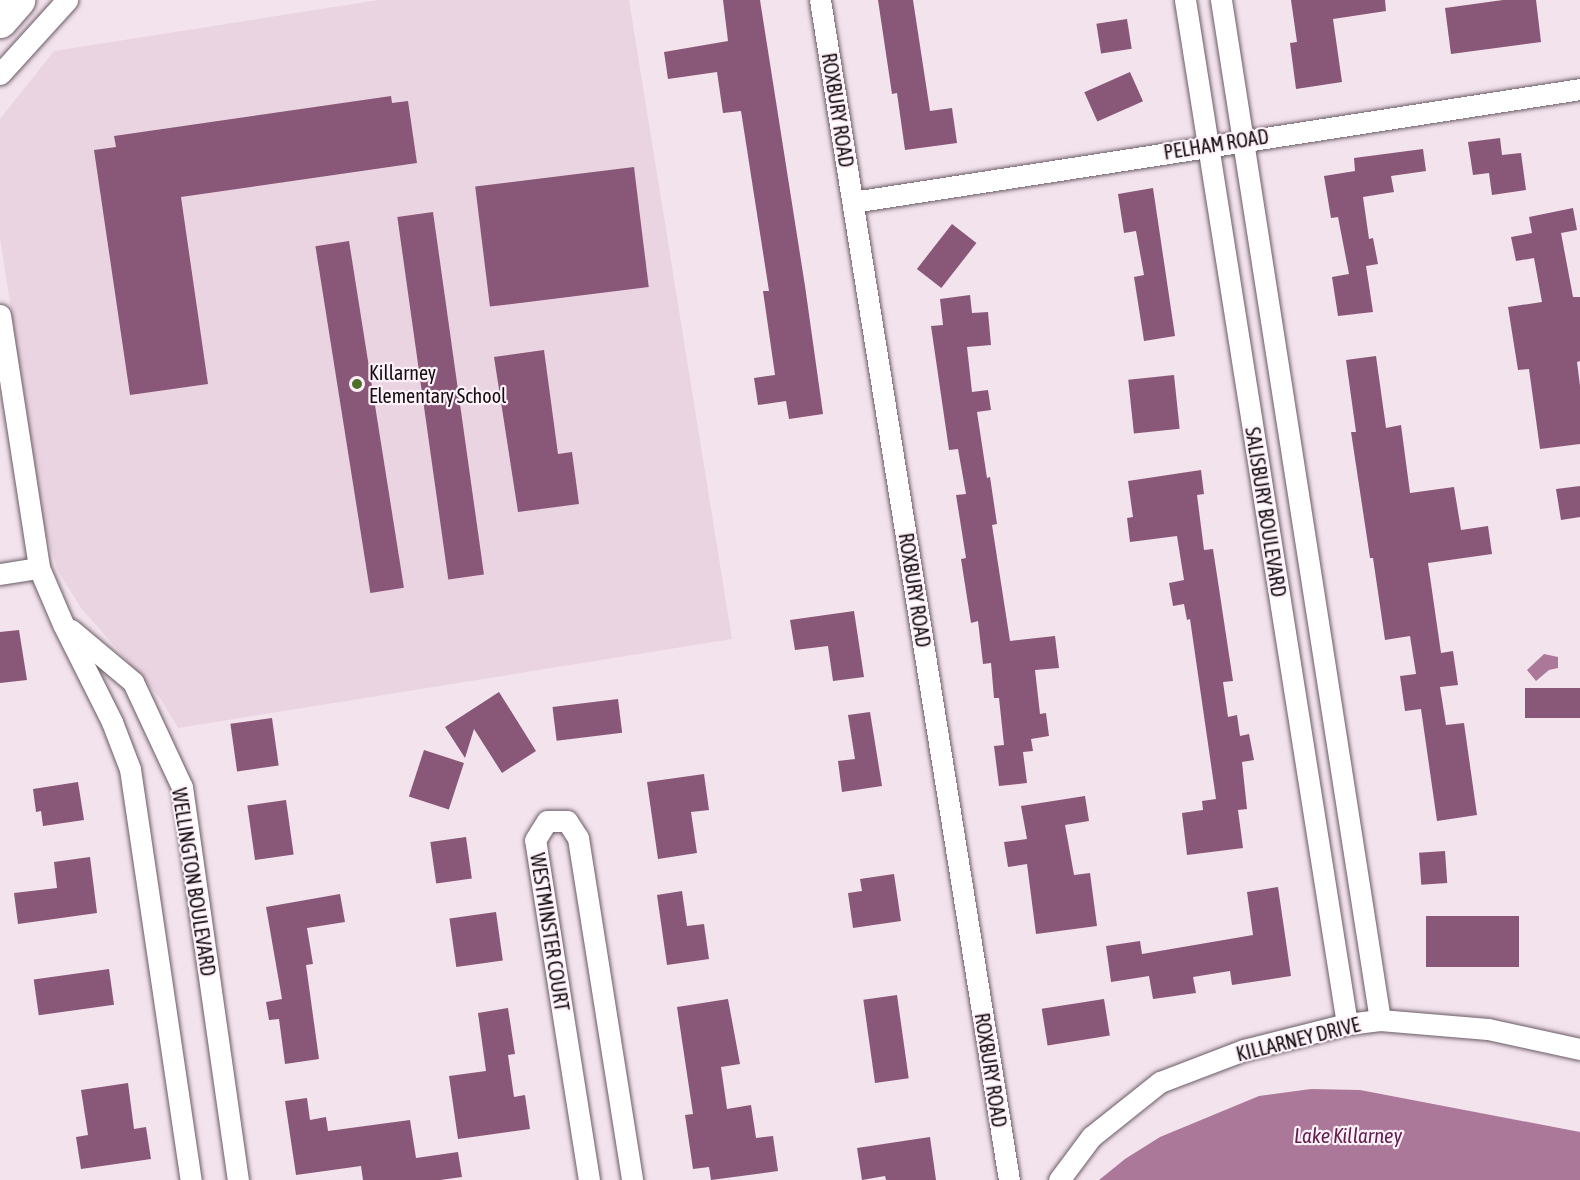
<!DOCTYPE html>
<html>
<head>
<meta charset="utf-8">
<style>
	body { margin:0 }
	#map { position:relative; width:1580px; height:1180px; overflow:hidden; background:#f3e3ed; font-family:"Asap Condensed",sans-serif }
	div>[style] { position:absolute }
	.built>* { inset:0; background:#ebd4e2 }
	.water>* { inset:0; background:#ac789a }
	.building>* { inset:0; background:#895778; transform-origin:0 0 }
	.roads { filter:drop-shadow(0 0 2px #6a5c65) drop-shadow(0 0 2px #6a5c65) }
	.minor>* { height:21px; margin:-10.5px; padding:0 10.5px; transform-origin:10.5px; border-radius:10.5px; background:#fff }
	.motorway>* { height:33px; margin:-16.5px; padding:0 16.5px; transform-origin:16.5px; border-radius:16.5px; background:#fff }
	.dots>* { width:16px; height:16px; translate:-50% -50%; box-sizing:border-box; border:3px solid #fff1f9; border-radius:50% }
	span { translate:-50% -50%; white-space:nowrap; text-align:center; line-height:1.15; -webkit-text-stroke:4.5px #fff1f9; paint-order:stroke }
	.street-label { font-size:20px; color:#120d10 }
	.poi-label { font-size:20px; color:#120d10 }
	.left { translate:0 -50%; text-align:left }
	.water-label { font-size:21px; color:#61214f; font-style:italic }
</style>
</head>
<body>
<div id="map">
	<div class="built">
		<div style="clip-path:polygon(378px 0,629px 0,732px 639px,178px 728px,160px 698px,81px 608px,58px 571px,45px 530px,0 238px,0 119px,54px 51px)"></div>
	</div>
	<div class="water">
		<div style="clip-path:polygon(1544px 654px,1558px 657px,1558px 668px,1549px 670px,1536px 681px,1527px 670px)"></div>
		<div style="clip-path:polygon(1311px 1089px,1360px 1090px,1580px 1132px,1580px 1180px,1099px 1180px,1125px 1159px,1160px 1137px,1259px 1096px)"></div>
	</div>
	<div class="building">
		<div style="clip-path:polygon(723px 0,760px 0,805px 286px,823px 414px,789px 419px,786px 401px,758px 405px,754px 378px,775px 375px,763px 291px,769px 291px,741px 111px,723px 113px,717px 72px,668px 79px,664px 52px,728px 41px)"></div>
		<div style="clip-path:polygon(878px 0,913px 0,930px 111px,952px 108px,957px 143px,905px 150px,897px 93px,892px 94px)"></div>
		<div style="clip-path:polygon(1291px 0,1385px 0,1386px 11px,1333px 19px,1342px 82px,1296px 89px,1290px 43px,1297px 42px)"></div>
		<div style="clip-path:polygon(1503px 0,1536px 0,1541px 42px,1451px 54px,1445px 8px)"></div>
		<div style="left:1127px;top:19px;width:30px;height:31px;rotate:81deg"></div>
		<div style="left:1130px;top:72px;width:32px;height:50px;rotate:66deg"></div>
		<div style="clip-path:polygon(391px 96px,392px 103px,408px 101px,417px 163px,181px 197px,208px 384px,130px 395px,94px 150px,116px 147px,114px 136px)"></div>
		<div style="clip-path:polygon(1500px 138px,1502px 155px,1521px 153px,1526px 190px,1492px 195px,1489px 173px,1473px 175px,1468px 142px)"></div>
		<div style="clip-path:polygon(1423px 149px,1426px 171px,1391px 176px,1394px 192px,1363px 197px,1369px 239px,1373px 238px,1378px 264px,1366px 266px,1373px 312px,1338px 316px,1332px 277px,1349px 274px,1338px 217px,1331px 218px,1324px 176px,1355px 171px,1354px 158px)"></div>
		<div style="left:634px;top:167px;width:121px;height:160px;rotate:83deg"></div>
		<div style="clip-path:polygon(1153px 188px,1175px 336px,1144px 341px,1134px 277px,1144px 275px,1136px 231px,1124px 233px,1118px 194px)"></div>
		<div style="clip-path:polygon(1573px 208px,1577px 230px,1561px 233px,1573px 297px,1580px 297px,1580px 361px,1577px 362px,1580px 386px,1580px 444px,1540px 449px,1529px 369px,1518px 370px,1508px 307px,1542px 302px,1534px 258px,1516px 261px,1511px 237px,1532px 233px,1529px 217px)"></div>
		<div style="left:433px;top:212px;width:366px;height:36px;rotate:82deg"></div>
		<div style="left:952px;top:224px;width:31px;height:57px;rotate:38deg"></div>
		<div style="left:349px;top:241px;width:351px;height:34px;rotate:81deg"></div>
		<div style="clip-path:polygon(970px 295px,972px 313px,988px 312px,991px 345px,967px 347px,972px 392px,988px 390px,991px 410px,977px 412px,987px 478px,990px 477px,997px 524px,992px 525px,1010px 641px,1055px 636px,1059px 668px,1035px 670px,1040px 714px,1046px 713px,1049px 736px,1031px 739px,1033px 751px,1023px 752px,1027px 783px,999px 786px,994px 746px,1004px 745px,999px 698px,994px 698px,991px 663px,983px 664px,978px 621px,971px 623px,961px 559px,966px 558px,956px 495px,966px 494px,958px 449px,949px 450px,931px 326px,943px 325px,940px 299px)"></div>
		<div style="clip-path:polygon(544px 350px,558px 454px,572px 452px,579px 504px,518px 512px,494px 357px)"></div>
		<div style="clip-path:polygon(1376px 356px,1386px 428px,1401px 425px,1410px 493px,1454px 487px,1461px 530px,1488px 526px,1492px 554px,1428px 563px,1441px 653px,1453px 651px,1458px 685px,1440px 687px,1446px 725px,1464px 723px,1477px 815px,1437px 821px,1421px 709px,1405px 711px,1400px 676px,1416px 674px,1410px 636px,1385px 640px,1373px 558px,1370px 558px,1359px 485px,1351px 432px,1356px 432px,1346px 360px)"></div>
		<div style="left:1174px;top:375px;width:54px;height:46px;rotate:84deg"></div>
		<div style="clip-path:polygon(1201px 470px,1204px 494px,1197px 495px,1204px 550px,1213px 549px,1233px 681px,1223px 682px,1228px 717px,1237px 715px,1240px 736px,1249px 734px,1254px 760px,1242px 762px,1247px 809px,1238px 810px,1243px 848px,1187px 855px,1182px 813px,1203px 810px,1202px 801px,1216px 799px,1190px 619px,1187px 620px,1184px 604px,1173px 606px,1169px 583px,1184px 580px,1177px 536px,1130px 542px,1127px 518px,1133px 517px,1128px 481px)"></div>
		<div style="clip-path:polygon(1580px 486px,1580px 517px,1561px 520px,1556px 489px)"></div>
		<div style="clip-path:polygon(854px 611px,864px 677px,833px 681px,828px 646px,795px 650px,790px 620px)"></div>
		<div style="clip-path:polygon(19px 630px,27px 680px,0 683px,0 632px)"></div>
		<div style="left:1580px;top:688px;width:30px;height:55px;rotate:90deg"></div>
		<div style="clip-path:polygon(499px 692px,536px 751px,502px 773px,474px 729px,465px 758px,445px 727px)"></div>
		<div style="left:618px;top:699px;width:34px;height:66px;rotate:83deg"></div>
		<div style="clip-path:polygon(870px 712px,882px 786px,842px 792px,838px 761px,855px 759px,848px 715px)"></div>
		<div style="left:272px;top:718px;width:48px;height:42px;rotate:82deg"></div>
		<div style="left:424px;top:750px;width:42px;height:49px;rotate:18deg"></div>
		<div style="clip-path:polygon(704px 774px,709px 810px,691px 812px,697px 853px,658px 859px,647px 782px)"></div>
		<div style="clip-path:polygon(78px 782px,84px 820px,43px 826px,41px 811px,36px 812px,33px 789px)"></div>
		<div style="clip-path:polygon(1085px 796px,1089px 821px,1065px 825px,1074px 875px,1090px 873px,1097px 926px,1036px 934px,1027px 864px,1008px 867px,1004px 842px,1027px 839px,1021px 806px)"></div>
		<div style="left:286px;top:800px;width:55px;height:39px;rotate:82deg"></div>
		<div style="left:466px;top:837px;width:42px;height:36px;rotate:82deg"></div>
		<div style="left:1445px;top:851px;width:32px;height:26px;rotate:86deg"></div>
		<div style="clip-path:polygon(90px 857px,97px 913px,18px 924px,14px 893px,57px 888px,54px 862px)"></div>
		<div style="clip-path:polygon(894px 874px,901px 921px,853px 928px,848px 893px,862px 891px,860px 879px)"></div>
		<div style="clip-path:polygon(1278px 887px,1291px 976px,1232px 985px,1230px 971px,1193px 977px,1196px 993px,1153px 999px,1149px 976px,1111px 982px,1106px 946px,1140px 941px,1142px 954px,1253px 935px,1247px 892px)"></div>
		<div style="clip-path:polygon(682px 891px,687px 926px,704px 924px,709px 959px,667px 965px,657px 895px)"></div>
		<div style="clip-path:polygon(340px 894px,345px 922px,307px 928px,313px 964px,306px 965px,319px 1059px,285px 1064px,279px 1019px,269px 1020px,266px 1002px,282px 999px,266px 907px)"></div>
		<div style="left:496px;top:912px;width:49px;height:47px;rotate:82deg"></div>
		<div style="left:1426px;top:916px;width:93px;height:51px"></div>
		<div style="left:109px;top:969px;width:36px;height:76px;rotate:82deg"></div>
		<div style="left:897px;top:995px;width:84px;height:34px;rotate:82deg"></div>
		<div style="clip-path:polygon(728px 999px,740px 1064px,721px 1067px,727px 1109px,751px 1105px,756px 1138px,773px 1136px,778px 1171px,711px 1180px,709px 1167px,693px 1169px,685px 1115px,693px 1114px,677px 1007px)"></div>
		<div style="left:1104px;top:999px;width:37px;height:63px;rotate:81deg"></div>
		<div style="clip-path:polygon(508px 1008px,515px 1054px,508px 1055px,514px 1097px,525px 1095px,530px 1129px,458px 1139px,449px 1076px,486px 1071px,478px 1013px)"></div>
		<div style="clip-path:polygon(128px 1083px,134px 1129px,146px 1127px,151px 1159px,81px 1169px,76px 1137px,88px 1135px,81px 1090px)"></div>
		<div style="clip-path:polygon(307px 1098px,310px 1120px,326px 1117px,328px 1131px,410px 1120px,416px 1158px,458px 1152px,462px 1177px,440px 1180px,363px 1180px,361px 1166px,296px 1175px,285px 1101px)"></div>
		<div style="clip-path:polygon(930px 1137px,936px 1180px,886px 1180px,885px 1176px,862px 1180px,857px 1148px)"></div>
	</div>
	<div class="roads">
		<div class="minor">
			<div style="left:820px;top:0;width:1195px;rotate:80.9deg"></div>
			<div style="left:1185px;top:0;width:1037px;rotate:81.01deg"></div>
			<div style="left:1221px;top:0;width:1032px;rotate:81.14deg"></div>
			<div style="left:0;top:74px;width:100px;rotate:-47.8deg"></div>
			<div style="left:853px;top:202px;width:736px;rotate:-8.83deg"></div>
			<div style="left:0;top:315px;width:256px;rotate:81.2deg"></div>
			<div style="left:39px;top:568px;width:61px;rotate:66.8deg"></div>
			<div style="left:63px;top:624px;width:110px;rotate:63.4deg"></div>
			<div style="left:112px;top:722px;width:50px;rotate:69deg"></div>
			<div style="left:130px;top:769px;width:416px;rotate:81.6deg"></div>
			<div style="left:0;top:574px;width:39px;rotate:-9deg"></div>
			<div style="left:71px;top:630px;width:81px;rotate:40deg"></div>
			<div style="left:133px;top:682px;width:116px;rotate:65deg"></div>
			<div style="left:182px;top:787px;width:397px;rotate:81.9deg"></div>
			<div style="left:589px;top:1180px;width:344px;rotate:-99deg"></div>
			<div style="left:535px;top:840px;width:22px;rotate:-58deg"></div>
			<div style="left:547px;top:821px;width:20px"></div>
			<div style="left:567px;top:821px;width:20px;rotate:57deg"></div>
			<div style="left:578px;top:838px;width:346px;rotate:81deg"></div>
			<div style="left:1059px;top:1180px;width:54px;rotate:-53.3deg"></div>
			<div style="left:1091px;top:1137px;width:88px;rotate:-38.6deg"></div>
			<div style="left:1160px;top:1082px;width:90px;rotate:-20.9deg"></div>
			<div style="left:1244px;top:1050px;width:106px;rotate:-14.2deg"></div>
			<div style="left:1347px;top:1024px;width:33px;rotate:-7deg"></div>
			<div style="left:1380px;top:1020px;width:108px;rotate:4.8deg"></div>
			<div style="left:1488px;top:1029px;width:94px;rotate:12.3deg"></div>
		</div>
		<div class="motorway">
			<div style="left:0;top:21px;width:28px;rotate:-49deg"></div>
		</div>
	</div>
	<div class="dots">
		<div style="left:357px;top:384px;background:#4e6f26"></div>
	</div>
	<div class="street-label">
		<span style="left:838px;top:110px;rotate:81deg">ROXBURY ROAD</span>
		<span style="left:1216px;top:144px;rotate:-9deg">PELHAM ROAD</span>
		<span style="left:1266px;top:512px;rotate:81deg">SALISBURY BOULEVARD</span>
		<span style="left:915px;top:590px;rotate:81deg">ROXBURY ROAD</span>
		<span style="left:194px;top:882px;rotate:81deg">WELLINGTON BOULEVARD</span>
		<span style="left:550px;top:932px;rotate:81deg">WESTMINSTER COURT</span>
		<span style="left:1298px;top:1039px;rotate:-14deg">KILLARNEY DRIVE</span>
		<span style="left:991px;top:1070px;rotate:81deg">ROXBURY ROAD</span>
	</div>
	<div class="poi-label">
		<span class="left" style="left:369px;top:384px">Killarney<br>Elementary School</span>
	</div>
	<div class="water-label">
		<span style="left:1348px;top:1135px">Lake Killarney</span>
	</div>
</div>
</body>
</html>
